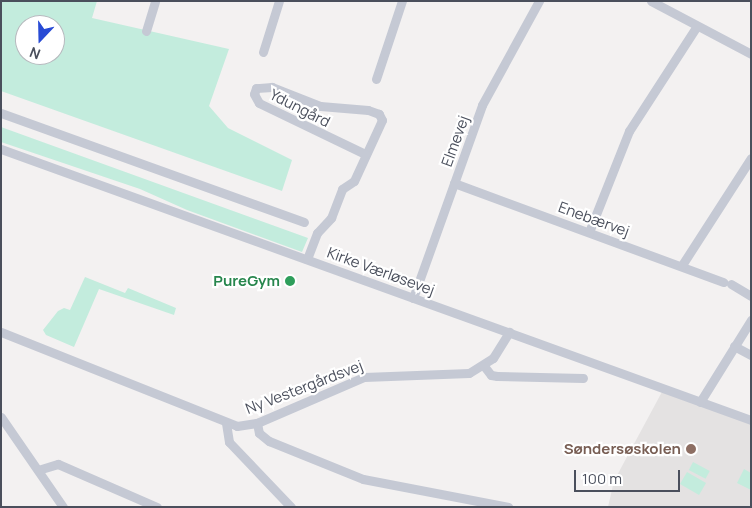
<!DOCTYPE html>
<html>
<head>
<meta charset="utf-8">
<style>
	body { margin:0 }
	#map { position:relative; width:752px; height:508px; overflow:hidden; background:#f3f1f1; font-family:Manrope,sans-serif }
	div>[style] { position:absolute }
	.education>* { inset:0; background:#e4e2e2 }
	.green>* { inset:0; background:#c3ecdd; transform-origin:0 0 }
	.minor>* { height:9px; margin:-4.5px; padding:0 4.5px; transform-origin:4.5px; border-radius:4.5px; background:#c5c9d4 }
	.dots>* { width:14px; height:14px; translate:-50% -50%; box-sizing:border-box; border:2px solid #fff; border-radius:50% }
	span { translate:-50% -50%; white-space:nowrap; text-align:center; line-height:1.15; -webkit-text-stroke:4.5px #fff; paint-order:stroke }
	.street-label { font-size:15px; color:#4a4f5c }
	.leisure-label { font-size:15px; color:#27864d; font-weight:700 }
	.right { translate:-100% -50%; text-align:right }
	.education-label { font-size:15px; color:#785e54; font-weight:700 }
	.frame { position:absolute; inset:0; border:2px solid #4a4f5c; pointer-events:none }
	.north { position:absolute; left:15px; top:15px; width:50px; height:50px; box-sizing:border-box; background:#fff; border:1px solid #b7b9be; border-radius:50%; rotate:201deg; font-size:14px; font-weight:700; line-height:20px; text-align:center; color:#4a4f5c }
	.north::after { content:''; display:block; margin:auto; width:18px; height:22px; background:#284bd5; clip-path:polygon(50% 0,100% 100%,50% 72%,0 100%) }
	.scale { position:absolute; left:574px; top:470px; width:106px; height:22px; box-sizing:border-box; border:2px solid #4a4f5c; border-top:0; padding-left:6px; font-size:15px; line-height:18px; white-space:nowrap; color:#4a4f5c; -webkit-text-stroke:4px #fff; paint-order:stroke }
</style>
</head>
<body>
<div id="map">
	<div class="education">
		<div style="clip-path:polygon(663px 390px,751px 417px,751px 507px,608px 507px,614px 481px)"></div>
	</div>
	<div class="green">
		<div style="clip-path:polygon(evenodd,1px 1px,97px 1px,92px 18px,229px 49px,209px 106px,228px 128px,292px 160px,282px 191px,1px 91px,1px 1px,25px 25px,55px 25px,55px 55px,25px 55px,25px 25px)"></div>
		<div style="clip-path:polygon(1px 127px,308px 238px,302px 252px,187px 210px,140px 189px,1px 142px)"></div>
		<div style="clip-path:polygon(85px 277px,125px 293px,128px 288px,176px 308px,174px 315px,99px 289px,74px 347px,46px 335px,43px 330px,58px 311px,64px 308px,70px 310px)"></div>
		<div style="left:693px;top:462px;width:19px;height:9px;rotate:28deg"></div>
		<div style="clip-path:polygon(744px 469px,751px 473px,751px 490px,737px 483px)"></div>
		<div style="left:687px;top:472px;width:22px;height:14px;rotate:30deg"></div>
	</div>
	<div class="minor">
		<div style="left:651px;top:1px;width:113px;rotate:27.9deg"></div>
		<div style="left:146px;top:31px;width:31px;rotate:-73deg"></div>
		<div style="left:263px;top:52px;width:53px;rotate:-72.6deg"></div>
		<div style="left:376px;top:79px;width:82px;rotate:-71.6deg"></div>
		<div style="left:1px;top:113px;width:322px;rotate:19.8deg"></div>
		<div style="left:1px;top:149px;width:797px;rotate:19.87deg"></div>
		<div style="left:454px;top:183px;width:287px;rotate:20.2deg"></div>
		<div style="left:589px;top:232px;width:109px;rotate:-68.4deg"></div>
		<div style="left:629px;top:131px;width:125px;rotate:-57.1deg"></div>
		<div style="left:307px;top:259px;width:28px;rotate:-69deg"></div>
		<div style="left:317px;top:233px;width:21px;rotate:-47deg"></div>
		<div style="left:331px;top:218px;width:31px;rotate:-69deg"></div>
		<div style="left:342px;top:189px;width:14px;rotate:-34deg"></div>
		<div style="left:354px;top:181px;width:67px;rotate:-65.3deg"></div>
		<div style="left:382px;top:120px;width:7px;rotate:-117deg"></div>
		<div style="left:379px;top:114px;width:12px;rotate:-160deg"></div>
		<div style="left:368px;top:110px;width:48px;rotate:-175.2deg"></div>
		<div style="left:320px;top:106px;width:52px;rotate:-158.4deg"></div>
		<div style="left:272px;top:87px;width:16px;rotate:176deg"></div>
		<div style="left:256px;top:88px;width:6px;rotate:108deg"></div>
		<div style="left:254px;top:94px;width:10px;rotate:61deg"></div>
		<div style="left:259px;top:103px;width:118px;rotate:25.7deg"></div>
		<div style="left:682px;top:265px;width:127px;rotate:-57.2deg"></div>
		<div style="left:731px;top:284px;width:23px;rotate:31deg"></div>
		<div style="left:413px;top:298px;width:205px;rotate:-70.3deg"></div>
		<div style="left:482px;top:105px;width:119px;rotate:-61.3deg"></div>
		<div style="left:1px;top:332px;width:254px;rotate:21.7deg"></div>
		<div style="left:237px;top:426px;width:20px;rotate:-9deg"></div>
		<div style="left:257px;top:423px;width:116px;rotate:-23.3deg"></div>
		<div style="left:364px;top:377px;width:105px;rotate:-2.2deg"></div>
		<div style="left:469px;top:373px;width:28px;rotate:-32deg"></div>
		<div style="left:493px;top:358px;width:31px;rotate:-58deg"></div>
		<div style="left:734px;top:346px;width:19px;rotate:28deg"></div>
		<div style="left:484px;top:366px;width:11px;rotate:52deg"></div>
		<div style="left:491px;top:375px;width:6px;rotate:9deg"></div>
		<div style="left:497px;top:376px;width:86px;rotate:1.3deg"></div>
		<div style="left:700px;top:402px;width:97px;rotate:-58.1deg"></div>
		<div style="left:1px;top:417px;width:109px;rotate:55.4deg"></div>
		<div style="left:226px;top:423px;width:19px;rotate:81deg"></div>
		<div style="left:229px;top:442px;width:90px;rotate:46.4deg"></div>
		<div style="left:257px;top:423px;width:10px;rotate:79deg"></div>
		<div style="left:259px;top:433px;width:13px;rotate:39deg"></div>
		<div style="left:269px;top:441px;width:101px;rotate:22deg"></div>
		<div style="left:363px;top:479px;width:148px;rotate:10.9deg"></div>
		<div style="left:38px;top:470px;width:21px;rotate:-17deg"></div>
		<div style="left:58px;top:464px;width:108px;rotate:23.5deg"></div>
	</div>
	<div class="dots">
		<div style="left:290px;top:281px;background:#2e9e5b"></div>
		<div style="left:691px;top:449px;background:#8d6e63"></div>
	</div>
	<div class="street-label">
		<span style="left:300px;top:108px;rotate:27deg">Ydungård</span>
		<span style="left:455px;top:141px;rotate:-70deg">Elmevej</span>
		<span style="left:594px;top:219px;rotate:20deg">Enebærvej</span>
		<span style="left:381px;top:271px;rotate:20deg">Kirke Værløsevej</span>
		<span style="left:304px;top:387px;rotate:-21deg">Ny Vestergårdsvej</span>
	</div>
	<div class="leisure-label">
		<span class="right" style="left:280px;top:281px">PureGym</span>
	</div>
	<div class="education-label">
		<span class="right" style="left:681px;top:449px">Søndersøskolen</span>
	</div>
	<div class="frame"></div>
	<div class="north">N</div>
	<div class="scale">100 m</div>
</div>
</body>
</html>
